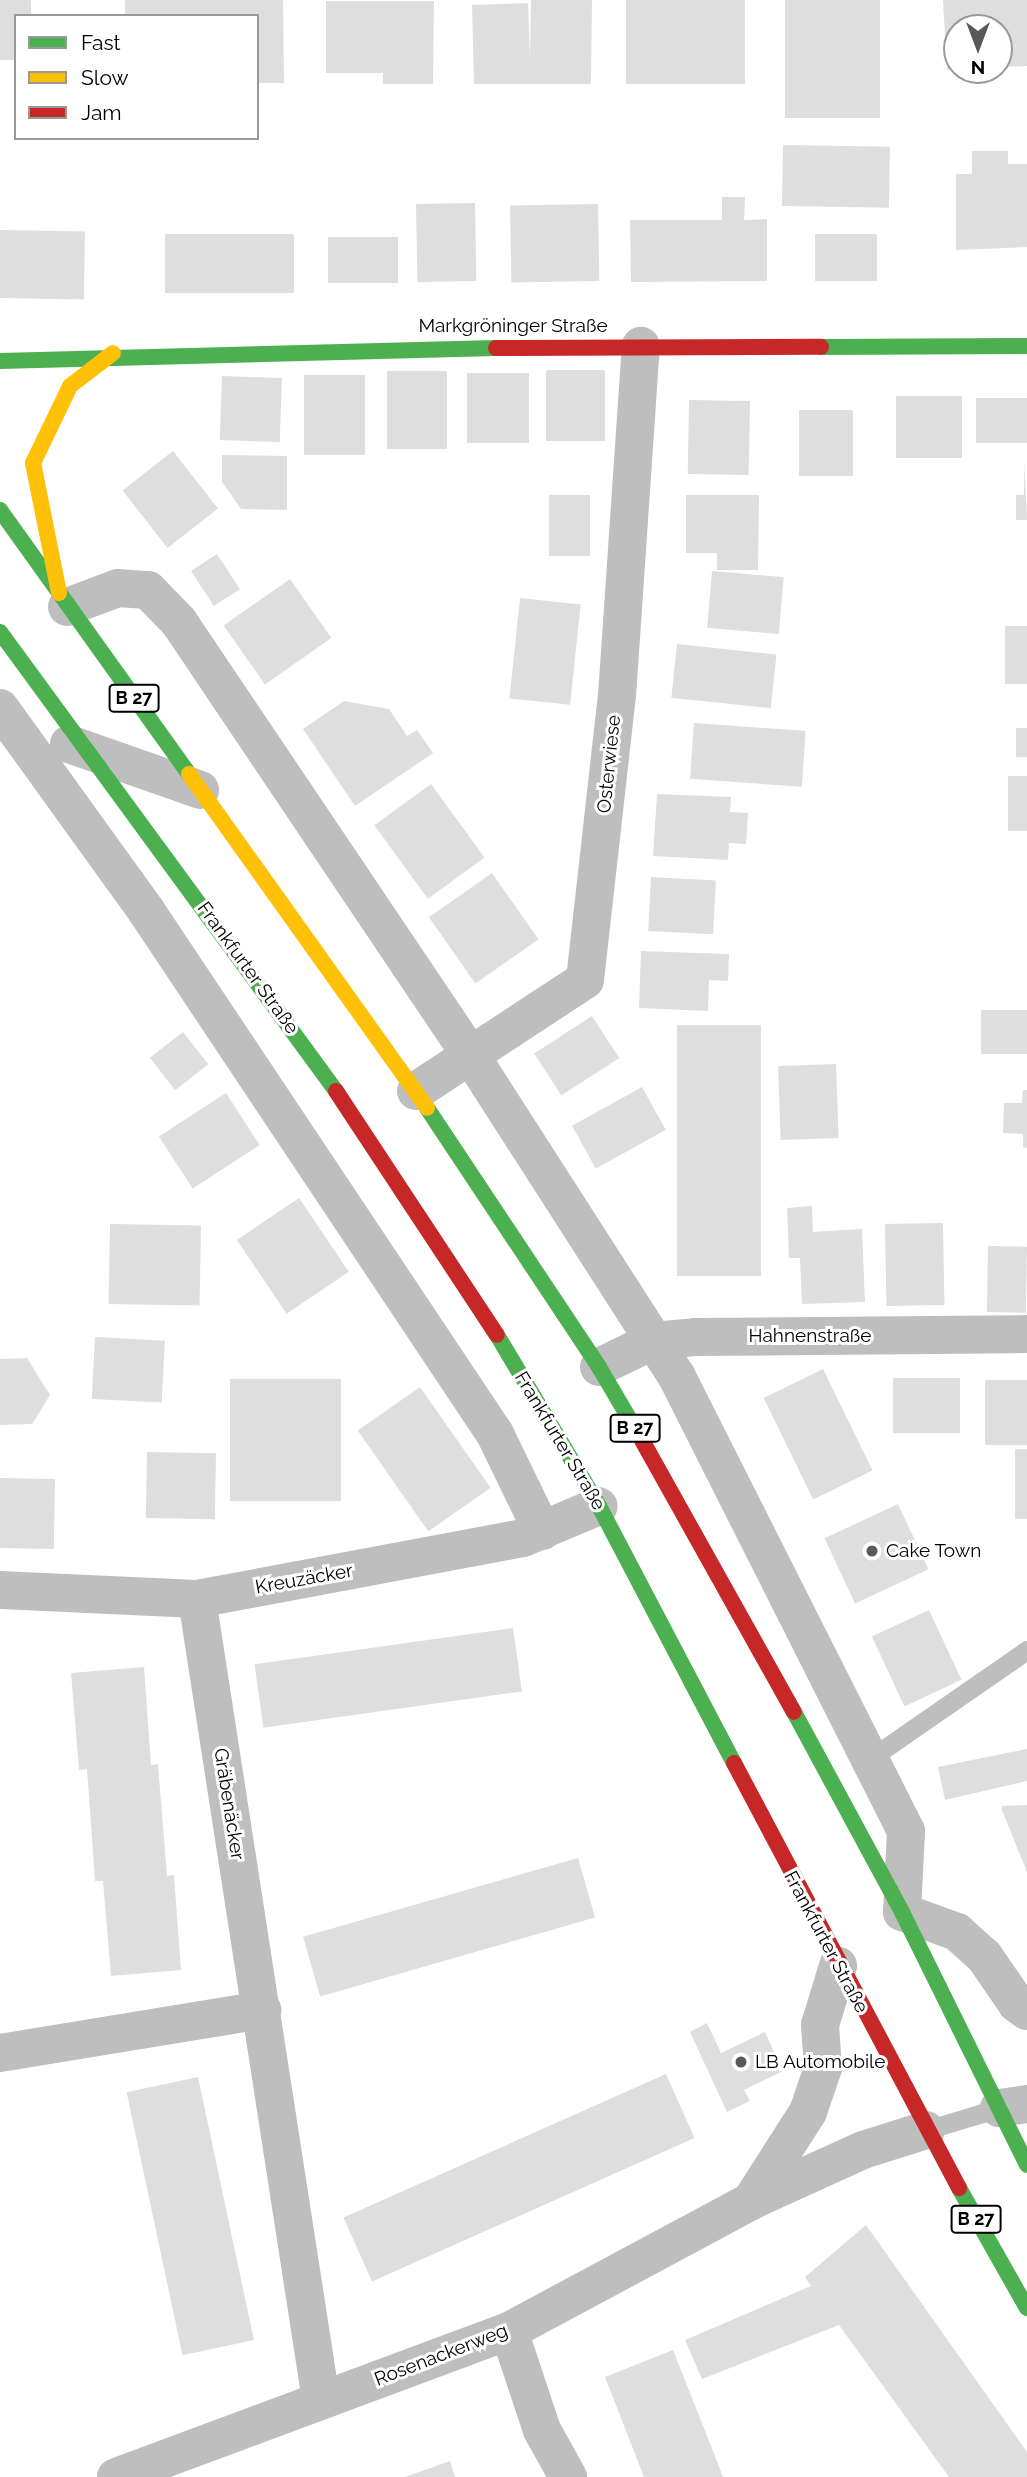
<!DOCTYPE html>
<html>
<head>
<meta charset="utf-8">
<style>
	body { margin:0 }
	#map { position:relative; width:1027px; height:2477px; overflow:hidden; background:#fff; font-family:Raleway,sans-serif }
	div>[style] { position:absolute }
	.building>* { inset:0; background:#dedede; transform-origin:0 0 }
	.lane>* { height:19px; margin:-9.5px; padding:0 9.5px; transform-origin:9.5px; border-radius:9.5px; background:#bebebe }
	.street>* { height:38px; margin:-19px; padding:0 19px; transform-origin:19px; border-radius:19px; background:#bebebe }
	.fast>* { height:16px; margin:-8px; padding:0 8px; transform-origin:8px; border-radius:8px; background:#4caf50 }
	.slow>* { height:16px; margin:-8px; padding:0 8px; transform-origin:8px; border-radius:8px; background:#ffc107 }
	.jam>* { height:16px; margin:-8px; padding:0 8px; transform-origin:8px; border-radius:8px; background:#c62828 }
	.dots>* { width:19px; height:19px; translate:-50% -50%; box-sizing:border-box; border:4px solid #fff; border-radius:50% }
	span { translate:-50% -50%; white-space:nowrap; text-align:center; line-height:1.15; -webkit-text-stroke:6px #fff; paint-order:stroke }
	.shield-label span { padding:2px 5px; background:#fff; border:2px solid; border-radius:5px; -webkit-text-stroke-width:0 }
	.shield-label { font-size:18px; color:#000; font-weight:700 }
	.street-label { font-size:19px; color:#000 }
	.poi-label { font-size:19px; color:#000 }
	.left { translate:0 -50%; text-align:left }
	.legend { position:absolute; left:14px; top:14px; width:245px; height:126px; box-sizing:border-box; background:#fff; border:2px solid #999; margin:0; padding:9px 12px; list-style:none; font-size:21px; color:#000 }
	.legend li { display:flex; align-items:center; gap:14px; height:35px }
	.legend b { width:35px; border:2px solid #999 }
	.north { position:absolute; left:943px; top:14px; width:70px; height:70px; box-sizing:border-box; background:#fff; border:2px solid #999; border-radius:50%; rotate:180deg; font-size:19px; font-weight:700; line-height:28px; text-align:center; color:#000 }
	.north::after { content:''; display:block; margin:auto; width:24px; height:32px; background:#595959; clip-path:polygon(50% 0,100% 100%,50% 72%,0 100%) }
</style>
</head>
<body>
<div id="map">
	<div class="building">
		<div style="clip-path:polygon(0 0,31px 0,31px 16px,16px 16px,16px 60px,0 60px)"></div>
		<div style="clip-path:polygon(125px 0,283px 0,284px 83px,257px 83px,257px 16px,125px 16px)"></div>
		<div style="clip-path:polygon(531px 0,592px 0,591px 84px,474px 84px,472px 5px,528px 3px,530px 58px)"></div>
		<div style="left:626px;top:0;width:119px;height:84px"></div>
		<div style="left:785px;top:0;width:95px;height:118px"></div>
		<div style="clip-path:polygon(943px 0,1027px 0,1027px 66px,999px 67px,999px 28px,957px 28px,957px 69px,947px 70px)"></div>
		<div style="clip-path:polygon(326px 1px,434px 1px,433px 84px,383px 84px,383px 73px,326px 73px)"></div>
		<div style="left:783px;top:145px;width:107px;height:61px;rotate:1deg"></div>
		<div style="clip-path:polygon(972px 151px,1008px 151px,1008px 164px,1027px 164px,1027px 247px,956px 250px,956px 174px,972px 174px)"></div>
		<div style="clip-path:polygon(722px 197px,745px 197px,744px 220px,767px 219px,767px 281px,631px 282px,630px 220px,722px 220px)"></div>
		<div style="left:475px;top:203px;width:78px;height:59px;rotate:89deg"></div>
		<div style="left:598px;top:204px;width:77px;height:88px;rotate:89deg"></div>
		<div style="left:0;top:230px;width:85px;height:68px;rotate:1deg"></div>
		<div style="left:165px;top:234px;width:129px;height:59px"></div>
		<div style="left:815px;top:234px;width:62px;height:47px"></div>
		<div style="left:328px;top:237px;width:70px;height:46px"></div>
		<div style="left:605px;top:370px;width:71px;height:59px;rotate:90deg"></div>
		<div style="left:387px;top:371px;width:60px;height:78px"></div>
		<div style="left:467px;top:373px;width:62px;height:70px"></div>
		<div style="left:304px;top:375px;width:61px;height:80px"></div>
		<div style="left:222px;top:376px;width:60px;height:64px;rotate:2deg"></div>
		<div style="left:896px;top:396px;width:66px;height:62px"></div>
		<div style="left:976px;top:398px;width:51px;height:45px"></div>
		<div style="left:689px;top:400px;width:61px;height:74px;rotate:1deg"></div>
		<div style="left:853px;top:410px;width:66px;height:54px;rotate:90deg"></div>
		<div style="left:173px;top:451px;width:73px;height:64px;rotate:52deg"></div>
		<div style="clip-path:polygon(222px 455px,287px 456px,287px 510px,241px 509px,222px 482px)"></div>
		<div style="clip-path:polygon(1024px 459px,1027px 520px,1016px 520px,1016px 495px,1024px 495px)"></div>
		<div style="left:549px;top:495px;width:41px;height:61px"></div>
		<div style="clip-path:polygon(686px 495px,759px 495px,758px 570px,717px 570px,717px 553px,686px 553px)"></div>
		<div style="left:217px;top:554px;width:42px;height:31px;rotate:57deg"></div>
		<div style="left:712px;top:571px;width:72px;height:57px;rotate:5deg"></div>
		<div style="left:290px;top:579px;width:72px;height:81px;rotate:55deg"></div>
		<div style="left:520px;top:598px;width:61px;height:101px;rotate:6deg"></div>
		<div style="left:1005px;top:626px;width:22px;height:58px"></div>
		<div style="left:677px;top:644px;width:100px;height:54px;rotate:6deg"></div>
		<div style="clip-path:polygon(344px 701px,389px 709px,407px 736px,417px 730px,433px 753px,355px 806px,303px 729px)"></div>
		<div style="left:694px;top:723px;width:112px;height:56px;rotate:4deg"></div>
		<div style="left:1016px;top:728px;width:11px;height:29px"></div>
		<div style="left:1008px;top:776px;width:19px;height:55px"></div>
		<div style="left:431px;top:784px;width:91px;height:70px;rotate:54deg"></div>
		<div style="clip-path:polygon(657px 794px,731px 797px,730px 812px,748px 813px,746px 844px,729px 843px,728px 860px,653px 856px)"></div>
		<div style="left:492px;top:873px;width:81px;height:77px;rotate:55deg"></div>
		<div style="left:651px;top:877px;width:65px;height:54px;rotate:3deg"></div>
		<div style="clip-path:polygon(641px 951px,729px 954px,728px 981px,709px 980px,708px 1011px,639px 1008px)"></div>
		<div style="left:1027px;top:1010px;width:44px;height:46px;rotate:90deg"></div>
		<div style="left:592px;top:1016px;width:50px;height:69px;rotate:57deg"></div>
		<div style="left:677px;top:1025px;width:84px;height:251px"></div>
		<div style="left:183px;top:1032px;width:41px;height:42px;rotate:52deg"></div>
		<div style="left:836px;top:1064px;width:74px;height:58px;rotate:88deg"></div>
		<div style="left:642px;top:1087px;width:49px;height:80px;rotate:61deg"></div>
		<div style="clip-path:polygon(1023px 1090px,1027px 1090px,1027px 1148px,1023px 1147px,1023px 1134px,1003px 1133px,1004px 1103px,1022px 1103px)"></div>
		<div style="left:226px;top:1093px;width:62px;height:80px;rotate:57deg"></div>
		<div style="left:299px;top:1198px;width:89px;height:75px;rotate:56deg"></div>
		<div style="clip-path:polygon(812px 1206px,813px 1232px,862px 1229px,865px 1302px,802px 1304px,800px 1258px,789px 1258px,787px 1208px)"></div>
		<div style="left:943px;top:1223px;width:82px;height:58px;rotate:89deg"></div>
		<div style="left:110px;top:1224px;width:91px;height:80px;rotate:1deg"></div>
		<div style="left:988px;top:1246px;width:39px;height:66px;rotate:1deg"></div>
		<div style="left:95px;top:1337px;width:70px;height:62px;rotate:3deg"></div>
		<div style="clip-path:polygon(27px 1358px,50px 1395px,32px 1424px,0 1425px,0 1359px)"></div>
		<div style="left:823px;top:1369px;width:113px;height:66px;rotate:64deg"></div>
		<div style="left:960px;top:1378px;width:55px;height:67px;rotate:90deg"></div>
		<div style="left:230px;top:1379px;width:111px;height:122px"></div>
		<div style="left:1027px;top:1380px;width:65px;height:42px;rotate:90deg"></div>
		<div style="left:420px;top:1387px;width:123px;height:76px;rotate:55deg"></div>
		<div style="left:1027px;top:1449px;width:70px;height:12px;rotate:90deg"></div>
		<div style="left:147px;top:1452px;width:69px;height:66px;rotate:1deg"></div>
		<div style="left:0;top:1478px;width:55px;height:70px;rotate:1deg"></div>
		<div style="left:898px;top:1504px;width:72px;height:81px;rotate:65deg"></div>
		<div style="left:929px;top:1610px;width:77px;height:63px;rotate:65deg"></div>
		<div style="left:513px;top:1628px;width:64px;height:261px;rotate:82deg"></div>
		<div style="clip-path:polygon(144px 1667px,151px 1765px,158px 1764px,167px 1876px,174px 1875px,181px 1970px,111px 1976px,103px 1881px,95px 1881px,87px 1769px,79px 1770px,71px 1673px)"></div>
		<div style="clip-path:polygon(1027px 1749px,1027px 1781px,945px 1800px,938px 1767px)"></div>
		<div style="clip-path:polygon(1027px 1805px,1027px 1872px,1002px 1810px,1002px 1806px)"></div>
		<div style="left:578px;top:1858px;width:62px;height:286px;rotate:74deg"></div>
		<div style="clip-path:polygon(707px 2023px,721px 2053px,765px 2032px,783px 2071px,744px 2090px,750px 2101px,727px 2112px,690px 2032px)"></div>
		<div style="left:666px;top:2074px;width:70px;height:353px;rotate:66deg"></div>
		<div style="left:198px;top:2077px;width:269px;height:73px;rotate:78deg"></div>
		<div style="clip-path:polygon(866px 2225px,1027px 2452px,1027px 2477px,949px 2477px,839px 2325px,702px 2379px,685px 2340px,811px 2286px,805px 2277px)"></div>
		<div style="clip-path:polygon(673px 2350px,713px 2451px,723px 2477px,644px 2477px,605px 2377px)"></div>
		<div style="clip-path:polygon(450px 2461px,455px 2477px,405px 2477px)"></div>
	</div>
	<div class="lane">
		<div style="left:868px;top:1760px;width:193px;rotate:-34.7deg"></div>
		<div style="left:926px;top:2130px;width:76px;rotate:-16.8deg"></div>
	</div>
	<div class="street">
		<div style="left:67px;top:607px;width:54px;rotate:-20.4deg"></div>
		<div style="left:118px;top:588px;width:30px;rotate:4deg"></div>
		<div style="left:148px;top:590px;width:45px;rotate:45.9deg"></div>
		<div style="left:179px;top:622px;width:523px;rotate:56.07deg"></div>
		<div style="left:471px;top:1056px;width:379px;rotate:57.3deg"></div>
		<div style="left:676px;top:1375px;width:511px;rotate:63.23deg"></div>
		<div style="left:906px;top:1831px;width:81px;rotate:92.8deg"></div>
		<div style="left:902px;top:1912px;width:59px;rotate:20deg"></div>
		<div style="left:957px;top:1932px;width:36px;rotate:42deg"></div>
		<div style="left:984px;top:1956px;width:58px;rotate:55.5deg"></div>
		<div style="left:1017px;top:2004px;width:12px;rotate:35deg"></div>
		<div style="left:0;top:708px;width:251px;rotate:54.2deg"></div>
		<div style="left:147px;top:912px;width:627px;rotate:56.31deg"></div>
		<div style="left:495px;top:1434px;width:108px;rotate:64.1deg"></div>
		<div style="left:69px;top:744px;width:139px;rotate:19.3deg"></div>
		<div style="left:416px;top:1091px;width:202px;rotate:-33.3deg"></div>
		<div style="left:585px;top:980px;width:286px;rotate:-83.6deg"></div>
		<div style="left:617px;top:696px;width:351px;rotate:-86.1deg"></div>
		<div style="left:599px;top:1367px;width:60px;rotate:-25.7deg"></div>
		<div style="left:653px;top:1341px;width:42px;rotate:-5.4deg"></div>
		<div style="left:695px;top:1337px;width:332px;rotate:-0.5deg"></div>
		<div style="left:0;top:1590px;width:197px;rotate:2.6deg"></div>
		<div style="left:197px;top:1599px;width:332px;rotate:-10.6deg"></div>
		<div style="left:523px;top:1538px;width:82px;rotate:-22.8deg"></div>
		<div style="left:197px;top:1599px;width:811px;rotate:81.2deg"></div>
		<div style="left:0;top:2053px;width:266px;rotate:-9.3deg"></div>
		<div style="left:999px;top:2108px;width:28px;rotate:-8deg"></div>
		<div style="left:751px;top:2201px;width:106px;rotate:-57.4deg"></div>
		<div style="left:808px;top:2112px;width:46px;rotate:-71.2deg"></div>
		<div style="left:823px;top:2068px;width:43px;rotate:-94deg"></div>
		<div style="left:820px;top:2025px;width:62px;rotate:-73deg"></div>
		<div style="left:509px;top:2331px;width:104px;rotate:71.6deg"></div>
		<div style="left:542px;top:2430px;width:54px;rotate:61deg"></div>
		<div style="left:116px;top:2477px;width:419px;rotate:-20.4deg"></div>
		<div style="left:509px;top:2331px;width:275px;rotate:-28.2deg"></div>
		<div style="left:751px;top:2201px;width:123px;rotate:-24.5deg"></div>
		<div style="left:863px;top:2150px;width:66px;rotate:-17.6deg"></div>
	</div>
	<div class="fast">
		<div style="left:821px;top:347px;width:206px;rotate:-0.3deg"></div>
		<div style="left:0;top:361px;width:496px;rotate:-1.5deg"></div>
		<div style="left:0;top:510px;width:325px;rotate:54.4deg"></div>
		<div style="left:0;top:632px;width:569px;rotate:53.79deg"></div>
		<div style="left:427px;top:1108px;width:311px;rotate:56.4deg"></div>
		<div style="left:599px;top:1367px;width:87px;rotate:59.6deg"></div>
		<div style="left:497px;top:1335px;width:199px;rotate:59.2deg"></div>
		<div style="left:599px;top:1506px;width:290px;rotate:62.3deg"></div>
		<div style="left:794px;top:1712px;width:227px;rotate:61.6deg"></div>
		<div style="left:902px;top:1912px;width:282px;rotate:63.7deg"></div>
		<div style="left:959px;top:2188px;width:138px;rotate:60.5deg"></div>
	</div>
	<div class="slow">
		<div style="left:59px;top:593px;width:133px;rotate:-101.3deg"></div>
		<div style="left:33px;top:463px;width:85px;rotate:-64.3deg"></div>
		<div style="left:70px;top:386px;width:54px;rotate:-37.5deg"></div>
		<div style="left:189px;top:774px;width:410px;rotate:54.5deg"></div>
	</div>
	<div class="jam">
		<div style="left:496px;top:348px;width:325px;rotate:-0.2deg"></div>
		<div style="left:336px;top:1091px;width:292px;rotate:56.6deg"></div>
		<div style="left:643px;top:1442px;width:309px;rotate:60.8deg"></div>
		<div style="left:734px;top:1763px;width:481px;rotate:62.1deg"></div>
	</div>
	<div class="dots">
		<div style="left:872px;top:1551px;background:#595959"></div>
		<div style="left:741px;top:2062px;background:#595959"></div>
	</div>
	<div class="shield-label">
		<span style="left:134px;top:698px">B 27</span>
		<span style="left:635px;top:1428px">B 27</span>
		<span style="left:976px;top:2219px">B 27</span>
	</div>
	<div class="street-label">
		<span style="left:513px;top:326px">Markgröninger Straße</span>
		<span style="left:609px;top:764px;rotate:-84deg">Osterwiese</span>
		<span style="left:248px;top:968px;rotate:54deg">Frankfurter Straße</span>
		<span style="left:810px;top:1336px">Hahnenstraße</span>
		<span style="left:560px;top:1441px;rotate:59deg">Frankfurter Straße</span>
		<span style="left:304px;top:1579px;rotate:-10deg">Kreuzäcker</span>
		<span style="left:229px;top:1804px;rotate:81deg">Gräbenäcker</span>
		<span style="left:826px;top:1942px;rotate:62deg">Frankfurter Straße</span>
		<span style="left:441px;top:2355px;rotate:-21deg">Rosenackerweg</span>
	</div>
	<div class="poi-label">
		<span class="left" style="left:886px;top:1551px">Cake Town</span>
		<span class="left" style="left:755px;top:2062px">LB Automobile</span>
	</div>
	<ul class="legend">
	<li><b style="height:9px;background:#4caf50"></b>Fast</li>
	<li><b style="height:9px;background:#ffc107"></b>Slow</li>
	<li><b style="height:9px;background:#c62828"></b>Jam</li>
	</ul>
	<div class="north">N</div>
</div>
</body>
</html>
